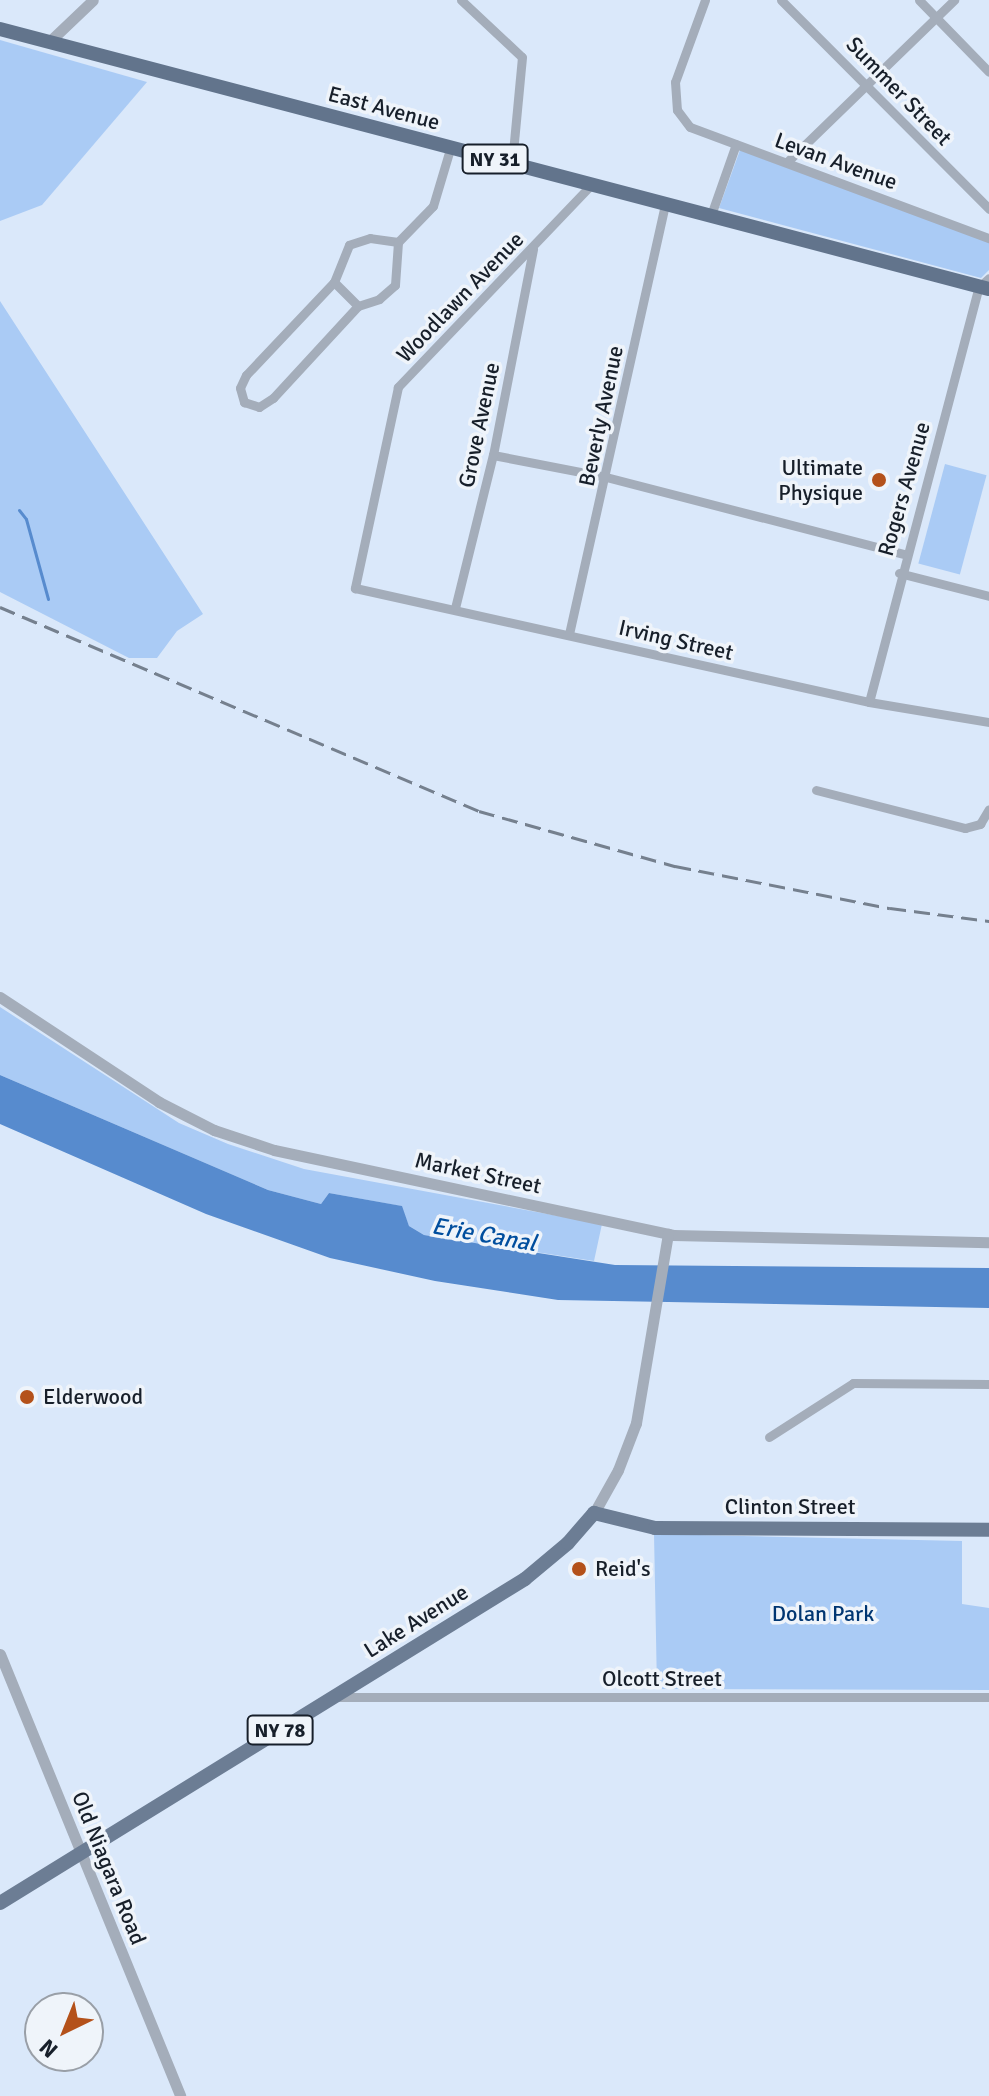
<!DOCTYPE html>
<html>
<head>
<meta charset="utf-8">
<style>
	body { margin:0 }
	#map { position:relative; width:989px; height:2096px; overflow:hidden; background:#dae8fa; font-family:Signika,sans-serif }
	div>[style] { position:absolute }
	.green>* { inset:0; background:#aacbf5; transform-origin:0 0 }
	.water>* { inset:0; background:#578bce }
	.stream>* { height:3px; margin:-1.5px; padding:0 1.5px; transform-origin:1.5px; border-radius:1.5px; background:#578bce }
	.minor>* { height:9px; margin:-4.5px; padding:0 4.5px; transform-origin:4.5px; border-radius:4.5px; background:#a4adba }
	.tertiary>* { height:11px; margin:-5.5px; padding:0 5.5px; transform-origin:5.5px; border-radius:5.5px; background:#a4adba }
	.primary>* { height:14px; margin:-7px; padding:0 7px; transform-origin:7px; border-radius:7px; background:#6c7d94 }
	.trunk>* { height:14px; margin:-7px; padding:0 7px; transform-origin:7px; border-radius:7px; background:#62748c }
	.rail>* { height:3px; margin-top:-1.5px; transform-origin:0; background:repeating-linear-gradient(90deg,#75808e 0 16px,transparent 0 24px) }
	.dots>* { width:22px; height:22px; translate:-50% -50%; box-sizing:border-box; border:4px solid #eff4fa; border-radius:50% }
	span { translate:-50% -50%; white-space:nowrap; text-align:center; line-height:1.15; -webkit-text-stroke:7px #eff4fa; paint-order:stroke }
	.shield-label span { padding:2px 6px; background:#eff4fa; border:2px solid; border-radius:6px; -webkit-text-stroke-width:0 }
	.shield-label { font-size:20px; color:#171f2a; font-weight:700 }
	.street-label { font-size:22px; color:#171f2a }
	.poi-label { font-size:22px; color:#171f2a }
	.right { translate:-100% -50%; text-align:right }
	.left { translate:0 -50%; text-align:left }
	.park-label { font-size:22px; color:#003672 }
	.water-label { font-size:24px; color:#004e9e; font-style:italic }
	.north { position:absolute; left:24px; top:1992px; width:80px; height:80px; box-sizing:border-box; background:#eff4fa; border:2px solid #999fa7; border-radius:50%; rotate:223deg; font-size:22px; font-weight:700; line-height:32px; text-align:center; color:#171f2a }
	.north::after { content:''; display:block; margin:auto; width:28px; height:36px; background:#b4511a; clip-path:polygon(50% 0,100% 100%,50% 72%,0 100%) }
</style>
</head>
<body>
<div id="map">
	<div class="green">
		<div style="clip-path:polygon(0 40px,147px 82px,42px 205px,0 221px)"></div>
		<div style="clip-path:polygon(740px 150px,989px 242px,989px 270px,981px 278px,719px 208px)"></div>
		<div style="clip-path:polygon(0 301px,203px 614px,177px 631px,157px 658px,129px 658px,0 592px)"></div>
		<div style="left:945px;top:464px;width:43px;height:103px;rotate:15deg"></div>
		<div style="clip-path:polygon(0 1007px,179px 1123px,228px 1144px,304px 1169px,602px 1224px,594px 1261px,424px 1235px,409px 1226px,401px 1206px,329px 1193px,321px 1204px,268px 1190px,0 1075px)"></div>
		<div style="clip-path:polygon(654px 1534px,962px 1541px,962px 1604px,989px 1608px,989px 1690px,657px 1689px)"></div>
	</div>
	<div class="water">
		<div style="clip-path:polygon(0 1075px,268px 1190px,321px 1204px,329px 1193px,402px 1206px,409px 1226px,424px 1235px,615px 1265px,989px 1268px,989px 1308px,558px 1300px,435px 1281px,330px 1258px,206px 1214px,0 1124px)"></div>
	</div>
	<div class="stream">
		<div style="left:19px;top:510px;width:11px;rotate:52deg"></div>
		<div style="left:26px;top:519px;width:83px;rotate:74.6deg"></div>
	</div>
	<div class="minor">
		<div style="left:461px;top:0;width:83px;rotate:43.1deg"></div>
		<div style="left:522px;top:57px;width:106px;rotate:95.4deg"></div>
		<div style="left:705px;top:0;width:87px;rotate:110.1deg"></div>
		<div style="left:675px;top:82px;width:28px;rotate:86deg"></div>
		<div style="left:677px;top:110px;width:21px;rotate:53deg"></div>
		<div style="left:690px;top:127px;width:319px;rotate:20.4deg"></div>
		<div style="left:781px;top:0;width:295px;rotate:45.1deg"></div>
		<div style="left:919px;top:0;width:100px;rotate:45.8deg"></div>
		<div style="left:787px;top:162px;width:233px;rotate:-44.1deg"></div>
		<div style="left:589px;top:187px;width:277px;rotate:133.7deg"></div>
		<div style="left:398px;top:387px;width:206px;rotate:102.1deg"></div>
		<div style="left:355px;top:588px;width:526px;rotate:12.51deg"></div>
		<div style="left:869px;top:702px;width:122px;rotate:9.5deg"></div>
		<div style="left:711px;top:215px;width:75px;rotate:-70.6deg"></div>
		<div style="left:398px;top:242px;width:28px;rotate:-172deg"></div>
		<div style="left:370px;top:238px;width:22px;rotate:162deg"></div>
		<div style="left:349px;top:245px;width:40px;rotate:112deg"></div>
		<div style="left:334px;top:282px;width:128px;rotate:133.4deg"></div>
		<div style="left:246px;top:375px;width:14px;rotate:115deg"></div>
		<div style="left:240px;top:388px;width:15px;rotate:74deg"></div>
		<div style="left:244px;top:402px;width:16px;rotate:18deg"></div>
		<div style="left:259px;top:407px;width:17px;rotate:-33deg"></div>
		<div style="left:273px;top:398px;width:125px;rotate:-47.3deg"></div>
		<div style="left:358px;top:306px;width:22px;rotate:-18deg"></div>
		<div style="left:379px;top:299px;width:21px;rotate:-41deg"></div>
		<div style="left:395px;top:285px;width:43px;rotate:-86deg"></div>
		<div style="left:398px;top:242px;width:50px;rotate:-45.8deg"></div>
		<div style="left:433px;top:206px;width:59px;rotate:-73.4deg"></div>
		<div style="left:334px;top:282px;width:34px;rotate:45deg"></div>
		<div style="left:493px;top:455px;width:115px;rotate:11deg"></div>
		<div style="left:606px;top:477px;width:308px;rotate:14.5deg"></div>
		<div style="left:899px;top:573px;width:93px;rotate:14.3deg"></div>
		<div style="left:455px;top:608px;width:158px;rotate:-76.1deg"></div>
		<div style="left:493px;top:455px;width:210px;rotate:-79deg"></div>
		<div style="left:569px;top:634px;width:440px;rotate:-77.4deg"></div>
		<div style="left:869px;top:702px;width:429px;rotate:-75.2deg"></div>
		<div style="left:979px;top:287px;width:13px;rotate:-42deg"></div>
		<div style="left:816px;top:790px;width:154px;rotate:14.3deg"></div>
		<div style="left:965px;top:828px;width:16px;rotate:-15deg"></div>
		<div style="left:980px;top:824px;width:17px;rotate:-59deg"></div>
		<div style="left:769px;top:1437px;width:100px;rotate:-32.7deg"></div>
		<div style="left:853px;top:1383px;width:136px;rotate:0.4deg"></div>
		<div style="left:336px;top:1697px;width:653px"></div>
	</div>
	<div class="tertiary">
		<div style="left:50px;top:41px;width:59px;rotate:-43.6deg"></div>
		<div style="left:0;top:997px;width:191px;rotate:33.4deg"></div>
		<div style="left:159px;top:1102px;width:62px;rotate:27deg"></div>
		<div style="left:214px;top:1130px;width:63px;rotate:18.4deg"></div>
		<div style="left:274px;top:1150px;width:408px;rotate:12deg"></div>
		<div style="left:673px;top:1235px;width:316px;rotate:1.3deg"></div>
		<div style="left:594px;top:1513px;width:49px;rotate:-60.8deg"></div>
		<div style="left:618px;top:1470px;width:50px;rotate:-69deg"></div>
		<div style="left:636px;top:1423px;width:192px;rotate:-80.4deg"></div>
		<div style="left:0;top:1654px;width:477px;rotate:67.8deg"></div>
	</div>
	<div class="primary">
		<div style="left:0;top:1903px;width:617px;rotate:-31.68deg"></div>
		<div style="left:525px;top:1579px;width:56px;rotate:-39.9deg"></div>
		<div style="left:568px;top:1543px;width:40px;rotate:-49deg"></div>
		<div style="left:594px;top:1513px;width:63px;rotate:13.8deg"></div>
		<div style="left:655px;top:1528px;width:334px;rotate:0.3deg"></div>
	</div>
	<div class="trunk">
		<div style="left:0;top:29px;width:1023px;rotate:14.73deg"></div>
	</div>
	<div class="rail">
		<div style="left:0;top:607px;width:521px;rotate:23.07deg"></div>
		<div style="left:479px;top:811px;width:204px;rotate:15.7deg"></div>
		<div style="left:675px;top:866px;width:219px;rotate:11.1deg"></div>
		<div style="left:890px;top:908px;width:100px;rotate:7.5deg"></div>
	</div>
	<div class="dots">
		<div style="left:879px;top:480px;background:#b4511a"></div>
		<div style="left:27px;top:1397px;background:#b4511a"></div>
		<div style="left:579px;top:1569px;background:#b4511a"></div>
	</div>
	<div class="shield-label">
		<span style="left:495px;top:159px">NY 31</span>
		<span style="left:280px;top:1730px">NY 78</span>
	</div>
	<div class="street-label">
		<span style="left:899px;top:91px;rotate:46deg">Summer Street</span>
		<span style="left:384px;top:108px;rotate:15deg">East Avenue</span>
		<span style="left:836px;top:161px;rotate:20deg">Levan Avenue</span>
		<span style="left:460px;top:297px;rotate:-46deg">Woodlawn Avenue</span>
		<span style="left:601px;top:416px;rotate:-78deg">Beverly Avenue</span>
		<span style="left:479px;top:425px;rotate:-78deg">Grove Avenue</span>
		<span style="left:904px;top:489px;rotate:-74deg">Rogers Avenue</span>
		<span style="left:676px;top:640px;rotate:13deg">Irving Street</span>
		<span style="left:478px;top:1173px;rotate:12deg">Market Street</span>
		<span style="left:790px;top:1507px">Clinton Street</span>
		<span style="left:416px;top:1621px;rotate:-32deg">Lake Avenue</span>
		<span style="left:662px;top:1679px">Olcott Street</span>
		<span style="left:109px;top:1868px;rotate:68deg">Old Niagara Road</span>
	</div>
	<div class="poi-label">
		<span class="right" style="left:863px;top:480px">Ultimate<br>Physique</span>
		<span class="left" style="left:43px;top:1397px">Elderwood</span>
		<span class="left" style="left:595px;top:1569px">Reid's</span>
	</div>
	<div class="park-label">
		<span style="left:823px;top:1614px">Dolan Park</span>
	</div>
	<div class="water-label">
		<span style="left:484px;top:1235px;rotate:10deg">Erie Canal</span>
	</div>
	<div class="north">N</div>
</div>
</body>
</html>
